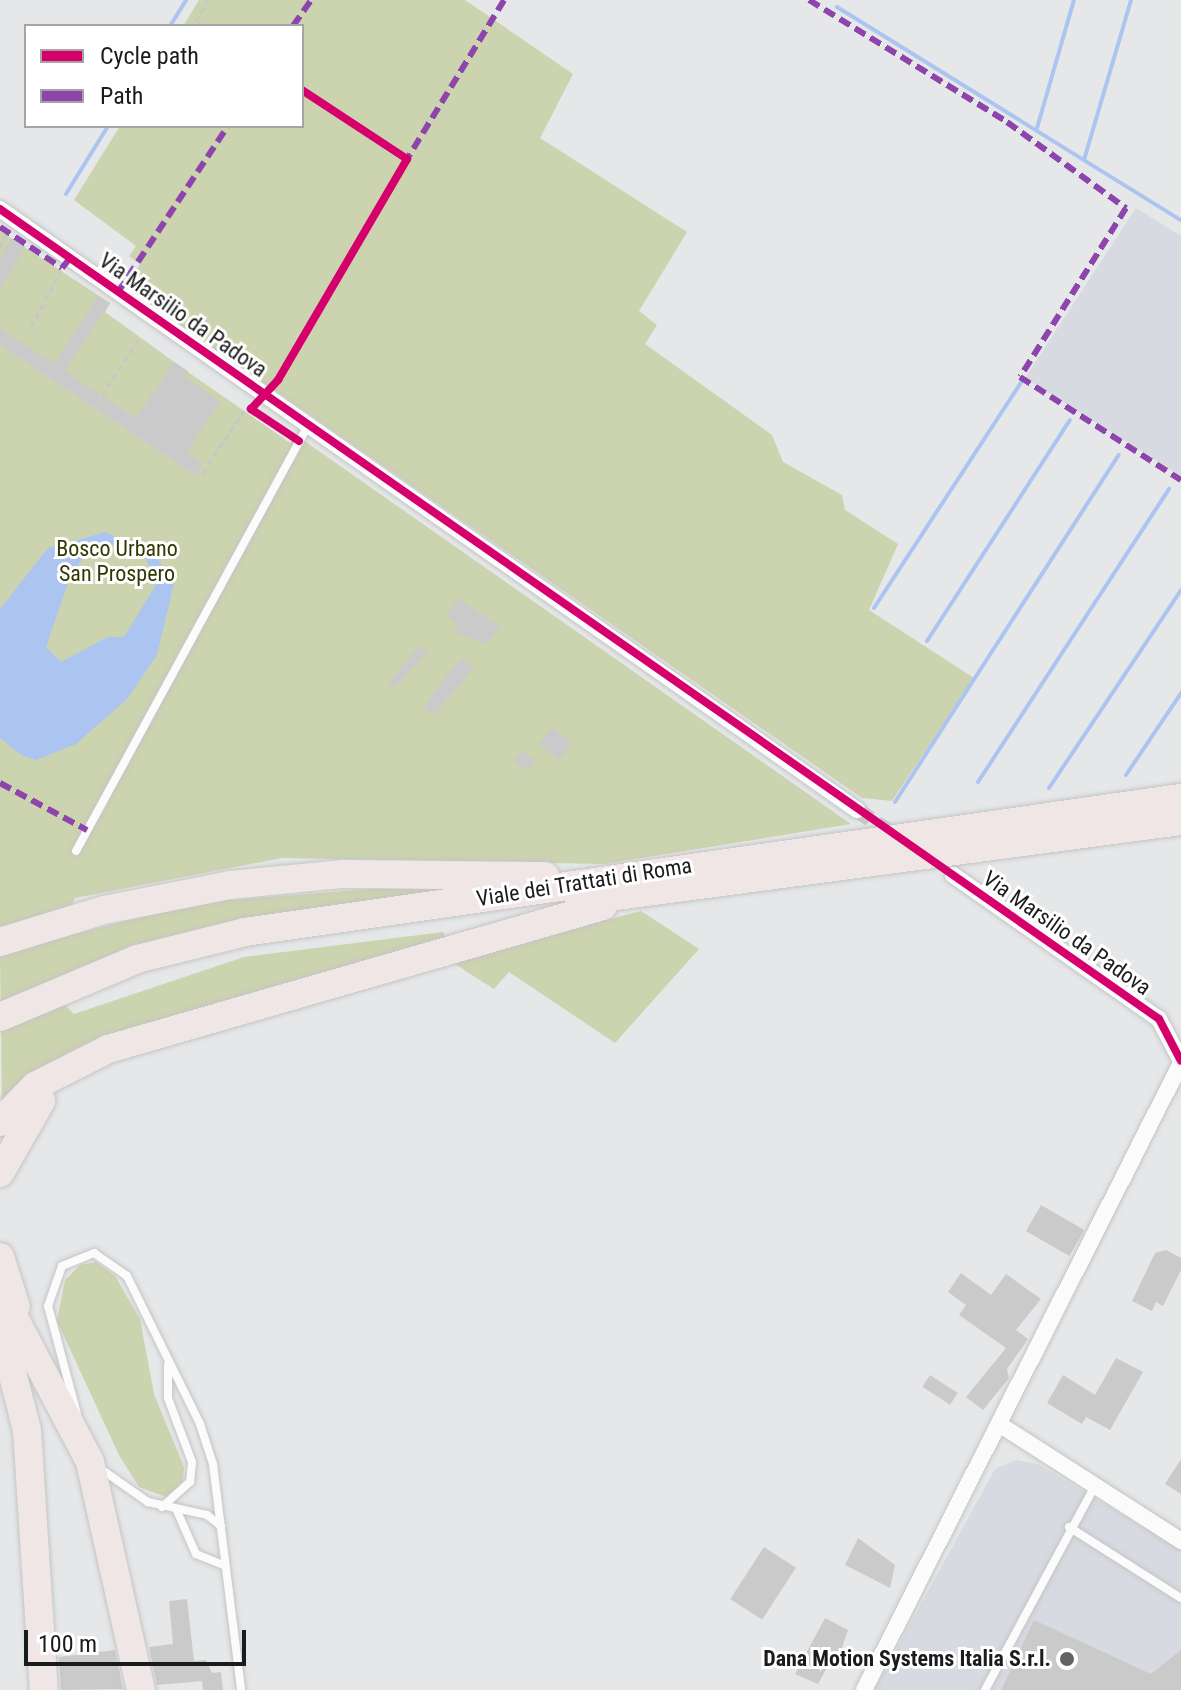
<!DOCTYPE html>
<html>
<head>
<meta charset="utf-8">
<style>
	body { margin:0 }
	#map { position:relative; width:1181px; height:1690px; overflow:hidden; background:#e6e7e8; font-family:"Roboto Condensed",sans-serif }
	div>[style] { position:absolute }
	.built>* { inset:0; background:#d8dae1 }
	.green>* { inset:0; background:#ccd3af }
	.water>* { inset:0; background:#acc4f0 }
	.stream>* { height:4px; margin:-2px; padding:0 2px; transform-origin:2px; border-radius:2px; background:#acc4f0 }
	.building>* { inset:0; background:#cacacb; transform-origin:0 0 }
	.street-tunnel>* { height:16px; margin-top:-8px; transform-origin:0; background:repeating-linear-gradient(90deg,#c7c8c9 0 16px,transparent 0 24px) }
	.path>* { height:3px; margin-top:-1.5px; transform-origin:0; background:repeating-linear-gradient(90deg,#c7c7c8 0 6px,transparent 0 10px) }
	.roads { filter:drop-shadow(0 0 2px #c4c5c6) drop-shadow(0 0 2px #c4c5c6) }
	.lane>* { height:8px; margin:-4px; padding:0 4px; transform-origin:4px; border-radius:4px; background:#fbfbfc }
	.street>* { height:16px; margin:-8px; padding:0 8px; transform-origin:8px; border-radius:8px; background:#fbfbfc }
	.highway>* { height:28px; margin:-14px; padding:0 14px; transform-origin:14px; border-radius:14px; background:#f0e6e5 }
	.quiet>* { height:6px; margin-top:-3px; transform-origin:0; background:repeating-linear-gradient(90deg,#8e44ad 0 12px,transparent 0 18px) }
	.cycleway>* { height:8px; margin:-4px; padding:0 4px; transform-origin:4px; border-radius:4px; background:#d6006c }
	.dots>* { width:22px; height:22px; translate:-50% -50%; box-sizing:border-box; border:4px solid #fff; border-radius:50% }
	span { translate:-50% -50%; white-space:nowrap; text-align:center; line-height:1.15; -webkit-text-stroke:6px #fff; paint-order:stroke }
	.street-label { font-size:22px; color:#1a1b1c }
	.park-label { font-size:22px; color:#323900 }
	.poi-label { font-size:22px; color:#1a1b1c; font-weight:700 }
	.right { translate:-100% -50%; text-align:right }
	.legend { position:absolute; left:24px; top:24px; width:280px; height:104px; box-sizing:border-box; background:#fff; border:2px solid #a3a4a4; margin:0; padding:10px 14px; list-style:none; font-size:24px; color:#1a1b1c }
	.legend li { display:flex; align-items:center; gap:16px; height:40px }
	.legend b { width:40px; border:2px solid #a3a4a4 }
	.scale { position:absolute; left:24px; top:1630px; width:222px; height:36px; box-sizing:border-box; border:4px solid #1a1b1c; border-top:0; padding-left:10px; font-size:24px; line-height:28px; white-space:nowrap; color:#1a1b1c; -webkit-text-stroke:6px #fff; paint-order:stroke }
</style>
</head>
<body>
<div id="map">
	<div class="built">
		<div style="clip-path:polygon(1136px 208px,1181px 236px,1181px 476px,1025px 378px)"></div>
		<div style="clip-path:polygon(1016px 1460px,1038px 1464px,1181px 1550px,1181px 1690px,874px 1690px,995px 1469px)"></div>
	</div>
	<div class="green">
		<div style="clip-path:polygon(199px 0,465px 0,573px 74px,540px 138px,687px 232px,639px 311px,657px 325px,645px 344px,772px 435px,783px 462px,842px 495px,845px 510px,898px 544px,869px 610px,974px 678px,892px 801px,862px 798px,127px 288px,140px 264px,129px 256px,136px 246px,74px 200px,120px 126px,302px 126px,302px 26px,183px 26px)"></div>
		<div style="clip-path:polygon(0 231px,110px 303px,105px 312px,188px 372px,290px 443px,296px 435px,851px 824px,605px 864px,282px 858px,75px 898px,69px 911px,0 934px)"></div>
		<div style="clip-path:polygon(406px 886px,431px 890px,421px 898px,231px 928px,60px 1000px,74px 1014px,244px 957px,443px 932px,447px 941px,200px 1014px,2px 1108px,0 954px,194px 903px)"></div>
		<div style="clip-path:polygon(641px 911px,699px 949px,615px 1043px,509px 972px,494px 989px,450px 961px)"></div>
		<div style="clip-path:polygon(96px 1262px,115px 1276px,140px 1319px,154px 1394px,184px 1467px,183px 1482px,169px 1498px,139px 1487px,119px 1455px,57px 1321px,65px 1280px,80px 1265px)"></div>
	</div>
	<div class="water">
		<div style="clip-path:polygon(evenodd,106px 532px,157px 558px,174px 583px,157px 655px,127px 699px,76px 744px,36px 760px,21px 755px,0 738px,0 609px,48px 548px,106px 532px,108px 543px,144px 555px,157px 583px,124px 637px,108px 637px,61px 662px,46px 647px,70px 577px,88px 551px,108px 543px)"></div>
	</div>
	<div class="stream">
		<div style="left:837px;top:7px;width:405px;rotate:31.8deg"></div>
		<div style="left:170px;top:26px;width:31px;rotate:-58deg"></div>
		<div style="left:1037px;top:128px;width:133px;rotate:-73.9deg"></div>
		<div style="left:1084px;top:160px;width:167px;rotate:-73.6deg"></div>
		<div style="left:66px;top:194px;width:80px;rotate:-58.3deg"></div>
		<div style="left:874px;top:608px;width:271px;rotate:-56.9deg"></div>
		<div style="left:927px;top:641px;width:263px;rotate:-57.1deg"></div>
		<div style="left:1126px;top:775px;width:99px;rotate:-56.1deg"></div>
		<div style="left:978px;top:782px;width:350px;rotate:-56.9deg"></div>
		<div style="left:1049px;top:788px;width:238px;rotate:-56.3deg"></div>
		<div style="left:895px;top:802px;width:413px;rotate:-57.2deg"></div>
	</div>
	<div class="building">
		<div style="clip-path:polygon(11px 238px,25px 246px,0 290px,0 259px)"></div>
		<div style="clip-path:polygon(98px 296px,110px 303px,65px 371px,136px 418px,174px 362px,188px 371px,184px 377px,220px 401px,187px 451px,203px 463px,195px 475px,0 345px,0 328px,54px 363px)"></div>
		<div style="clip-path:polygon(459px 598px,500px 627px,486px 644px,453px 631px,458px 624px,446px 616px)"></div>
		<div style="clip-path:polygon(420px 645px,427px 653px,394px 687px,389px 682px)"></div>
		<div style="clip-path:polygon(461px 658px,474px 668px,434px 715px,423px 707px)"></div>
		<div style="left:552px;top:727px;width:26px;height:21px;rotate:39deg"></div>
		<div style="left:522px;top:751px;width:16px;height:13px;rotate:38deg"></div>
		<div style="left:1041px;top:1205px;width:50px;height:30px;rotate:30deg"></div>
		<div style="clip-path:polygon(1166px 1250px,1181px 1258px,1181px 1270px,1163px 1306px,1156px 1302px,1152px 1311px,1132px 1301px,1155px 1253px)"></div>
		<div style="clip-path:polygon(961px 1273px,991px 1295px,1006px 1274px,1041px 1299px,1016px 1330px,1028px 1339px,1007px 1369px,1009px 1378px,983px 1410px,966px 1397px,1006px 1348px,959px 1315px,966px 1305px,948px 1292px)"></div>
		<div style="clip-path:polygon(1116px 1358px,1143px 1372px,1110px 1430px,1086px 1417px,1082px 1424px,1047px 1403px,1063px 1375px,1095px 1395px)"></div>
		<div style="left:930px;top:1375px;width:33px;height:14px;rotate:33deg"></div>
		<div style="clip-path:polygon(1181px 1459px,1181px 1494px,1165px 1484px)"></div>
		<div style="clip-path:polygon(858px 1538px,895px 1565px,890px 1588px,845px 1565px)"></div>
		<div style="left:764px;top:1547px;width:38px;height:62px;rotate:33deg"></div>
		<div style="clip-path:polygon(187px 1599px,194px 1661px,206px 1660px,212px 1673px,221px 1672px,223px 1690px,203px 1690px,202px 1681px,157px 1685px,149px 1647px,173px 1644px,169px 1601px)"></div>
		<div style="clip-path:polygon(825px 1618px,848px 1630px,835px 1669px,828px 1666px,818px 1684px,795px 1674px)"></div>
		<div style="clip-path:polygon(1034px 1620px,1151px 1674px,1181px 1650px,1181px 1690px,1001px 1690px)"></div>
		<div style="clip-path:polygon(115px 1650px,123px 1689px,61px 1690px,59px 1657px)"></div>
	</div>
	<div class="street-tunnel">
		<div style="left:857px;top:810px;width:50px;rotate:34.3deg"></div>
	</div>
	<div class="path">
		<div style="left:204px;top:26px;width:9px;rotate:-148deg"></div>
		<div style="left:196px;top:21px;width:24px;rotate:-60deg"></div>
		<div style="left:302px;top:90px;width:126px;rotate:33.3deg"></div>
		<div style="left:0;top:247px;width:17px;rotate:-62deg"></div>
		<div style="left:31px;top:327px;width:64px;rotate:-61.8deg"></div>
		<div style="left:102px;top:395px;width:69px;rotate:-56.8deg"></div>
		<div style="left:203px;top:473px;width:74px;rotate:-56.5deg"></div>
	</div>
	<div class="roads">
		<div class="lane">
			<div style="left:76px;top:851px;width:485px;rotate:-61.4deg"></div>
			<div style="left:77px;top:1414px;width:112px;rotate:-105deg"></div>
			<div style="left:48px;top:1306px;width:42px;rotate:-70.7deg"></div>
			<div style="left:62px;top:1266px;width:35px;rotate:-22deg"></div>
			<div style="left:94px;top:1253px;width:40px;rotate:34.9deg"></div>
			<div style="left:127px;top:1276px;width:165px;rotate:63.7deg"></div>
			<div style="left:200px;top:1424px;width:42px;rotate:72deg"></div>
			<div style="left:213px;top:1464px;width:228px;rotate:82.9deg"></div>
			<div style="left:98px;top:1467px;width:61px;rotate:35deg"></div>
			<div style="left:148px;top:1502px;width:60px;rotate:12.4deg"></div>
			<div style="left:207px;top:1515px;width:18px;rotate:38deg"></div>
			<div style="left:162px;top:1507px;width:38px;rotate:-42deg"></div>
			<div style="left:190px;top:1482px;width:20px;rotate:-84deg"></div>
			<div style="left:192px;top:1462px;width:68px;rotate:-110.6deg"></div>
			<div style="left:168px;top:1398px;width:33px;rotate:-90deg"></div>
			<div style="left:177px;top:1511px;width:47px;rotate:66.2deg"></div>
			<div style="left:196px;top:1554px;width:29px;rotate:22deg"></div>
			<div style="left:1069px;top:1527px;width:133px;rotate:32.4deg"></div>
			<div style="left:985px;top:1690px;width:232px;rotate:-61.7deg"></div>
		</div>
		<div class="street">
			<div style="left:0;top:209px;width:1047px;rotate:35.04deg"></div>
			<div style="left:953px;top:875px;width:251px;rotate:35deg"></div>
			<div style="left:1159px;top:1019px;width:47px;rotate:62.4deg"></div>
			<div style="left:1002px;top:1426px;width:213px;rotate:32.7deg"></div>
			<div style="left:864px;top:1690px;width:703px;rotate:-63.18deg"></div>
		</div>
		<div class="highway">
			<div style="left:579px;top:901px;width:607px;rotate:-7.57deg"></div>
			<div style="left:0;top:942px;width:109px;rotate:-17.1deg"></div>
			<div style="left:104px;top:910px;width:128px;rotate:-11.2deg"></div>
			<div style="left:230px;top:885px;width:114px;rotate:-5.6deg"></div>
			<div style="left:343px;top:874px;width:202px;rotate:0.6deg"></div>
			<div style="left:0;top:1017px;width:149px;rotate:-22.9deg"></div>
			<div style="left:137px;top:959px;width:111px;rotate:-14deg"></div>
			<div style="left:245px;top:932px;width:946px;rotate:-8.15deg"></div>
			<div style="left:0;top:1122px;width:50px;rotate:-45.8deg"></div>
			<div style="left:35px;top:1086px;width:82px;rotate:-26.9deg"></div>
			<div style="left:108px;top:1049px;width:515px;rotate:-16.11deg"></div>
			<div style="left:0;top:1173px;width:83px;rotate:-60.3deg"></div>
			<div style="left:0;top:1257px;width:52px;rotate:72.3deg"></div>
			<div style="left:0;top:1291px;width:193px;rotate:62.2deg"></div>
			<div style="left:90px;top:1462px;width:234px;rotate:77.4deg"></div>
			<div style="left:0;top:1325px;width:108px;rotate:75.6deg"></div>
			<div style="left:27px;top:1430px;width:261px;rotate:86.3deg"></div>
		</div>
	</div>
	<div class="quiet">
		<div style="left:809px;top:0;width:233px;rotate:31.6deg"></div>
		<div style="left:1007px;top:122px;width:147px;rotate:35.9deg"></div>
		<div style="left:1126px;top:208px;width:199px;rotate:122.1deg"></div>
		<div style="left:1020px;top:377px;width:191px;rotate:32.6deg"></div>
		<div style="left:293px;top:26px;width:32px;rotate:-55deg"></div>
		<div style="left:404px;top:164px;width:192px;rotate:-58.6deg"></div>
		<div style="left:0;top:227px;width:74px;rotate:33.5deg"></div>
		<div style="left:62px;top:268px;width:13px;rotate:-51deg"></div>
		<div style="left:118px;top:292px;width:199px;rotate:-56.5deg"></div>
		<div style="left:0;top:783px;width:99px;rotate:28.4deg"></div>
	</div>
	<div class="cycleway">
		<div style="left:0;top:209px;width:1414px;rotate:34.95deg"></div>
		<div style="left:1159px;top:1019px;width:47px;rotate:62.4deg"></div>
		<div style="left:299px;top:441px;width:58px;rotate:-146.3deg"></div>
		<div style="left:251px;top:409px;width:40px;rotate:-47deg"></div>
		<div style="left:278px;top:380px;width:256px;rotate:-59.7deg"></div>
		<div style="left:407px;top:159px;width:126px;rotate:-146.7deg"></div>
	</div>
	<div class="dots">
		<div style="left:1067px;top:1659px;background:#616263"></div>
	</div>
	<div class="street-label">
		<span style="left:183px;top:315px;rotate:35deg">Via Marsilio da Padova</span>
		<span style="left:584px;top:882px;rotate:-9deg">Viale dei Trattati di Roma</span>
		<span style="left:1067px;top:933px;rotate:35deg">Via Marsilio da Padova</span>
	</div>
	<div class="park-label">
		<span style="left:117px;top:561px">Bosco Urbano<br>San Prospero</span>
	</div>
	<div class="poi-label">
		<span class="right" style="left:1051px;top:1659px">Dana Motion Systems Italia S.r.l.</span>
	</div>
	<ul class="legend">
	<li><b style="height:10px;background:#d6006c"></b>Cycle path</li>
	<li><b style="height:10px;background:#8e44ad"></b>Path</li>
	</ul>
	<div class="scale">100 m</div>
</div>
</body>
</html>
